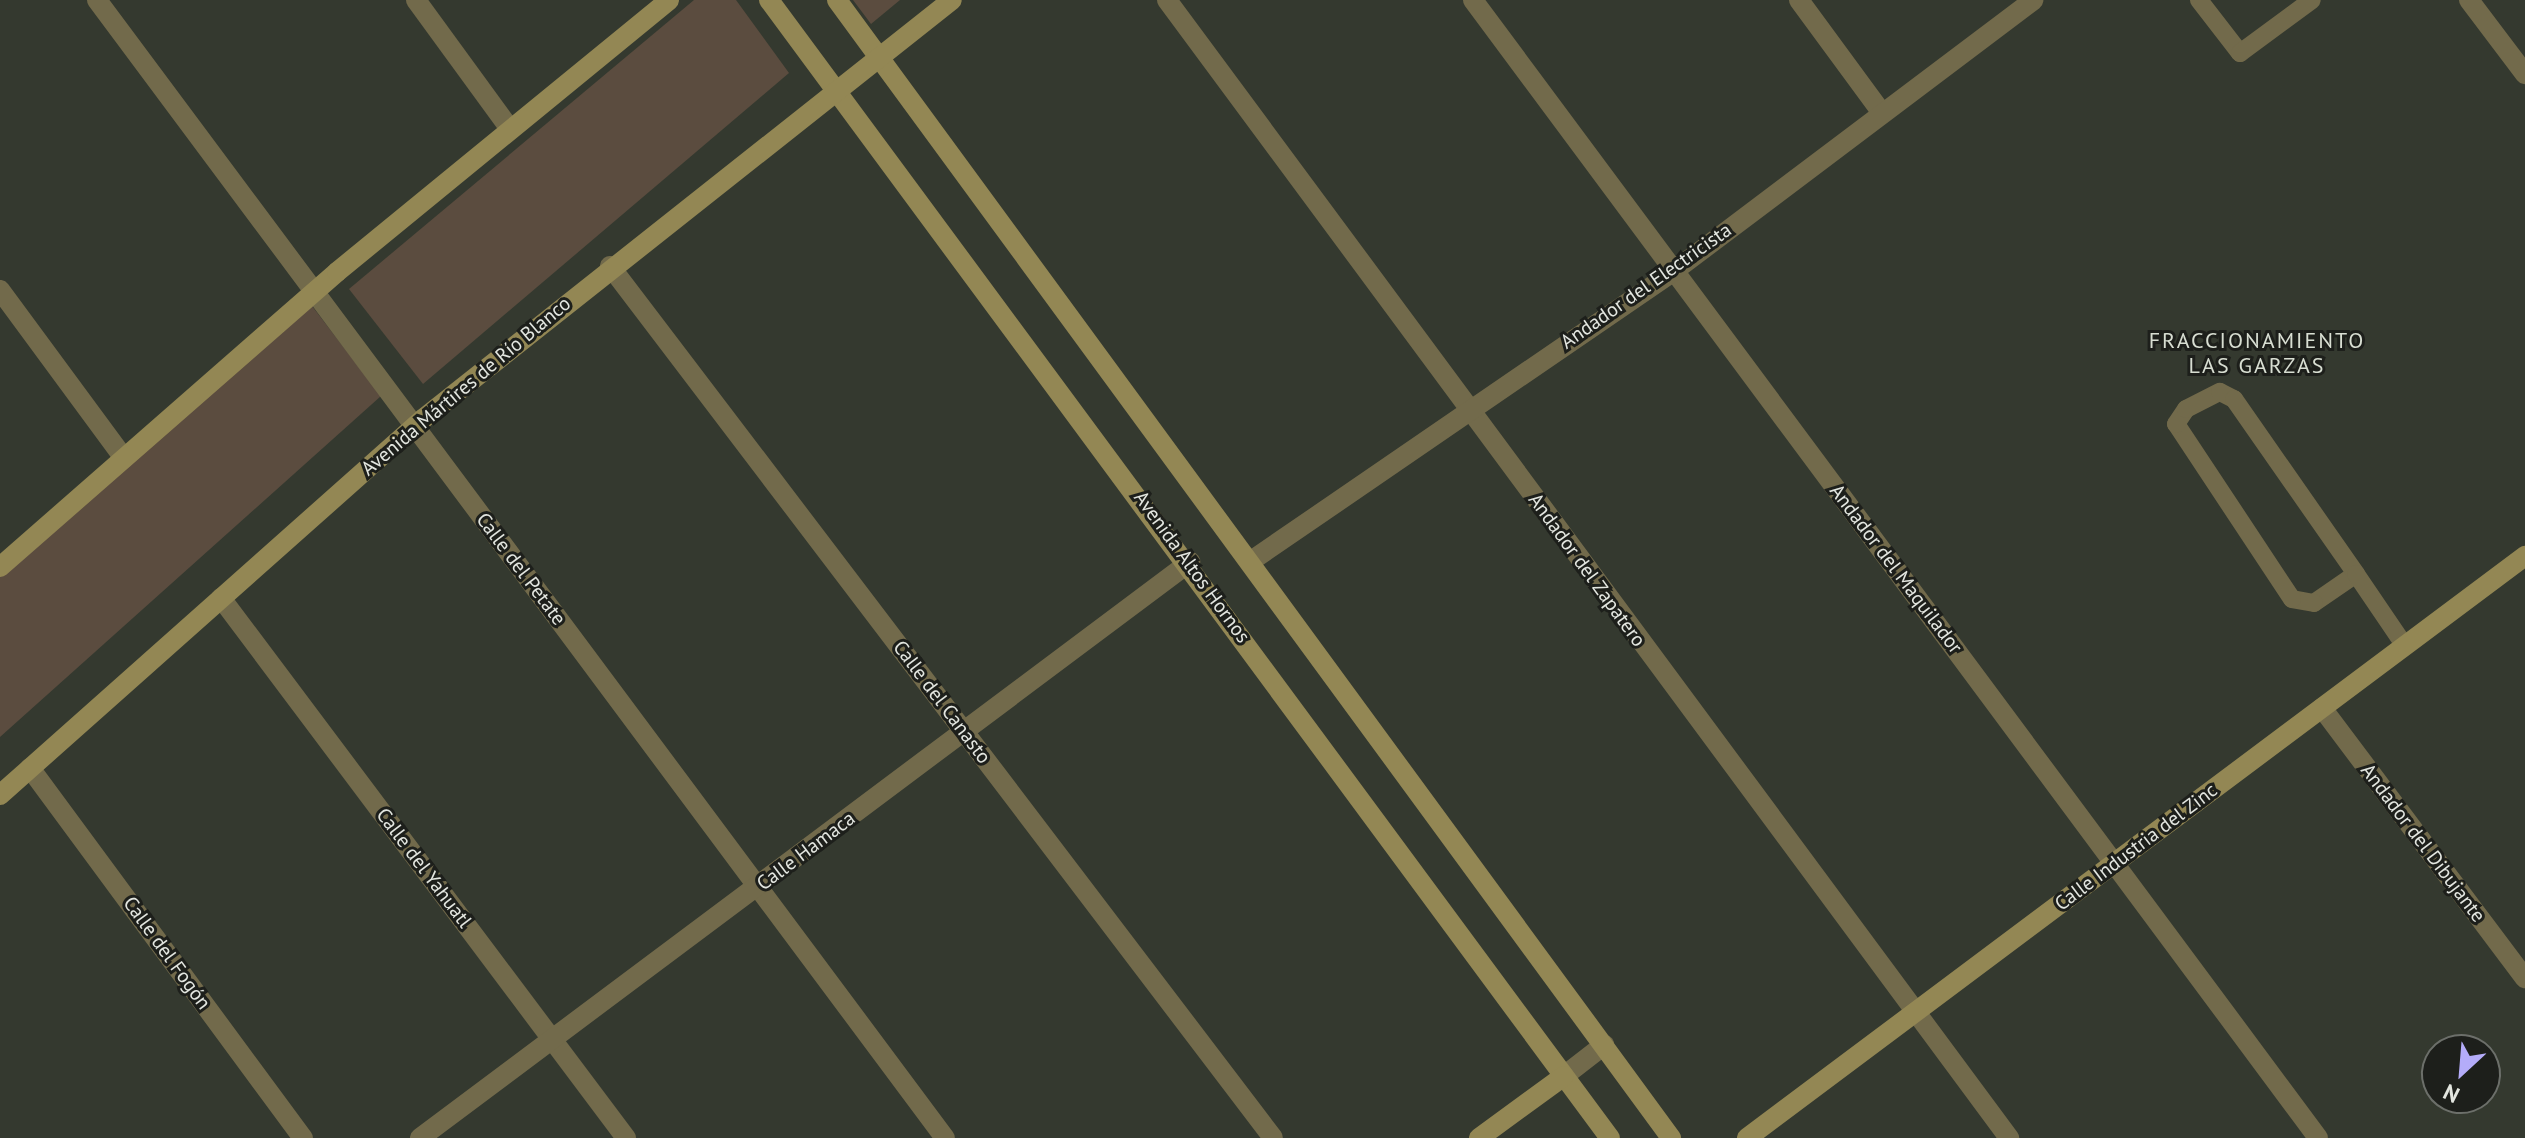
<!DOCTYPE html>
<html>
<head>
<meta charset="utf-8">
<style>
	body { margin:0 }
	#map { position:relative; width:2525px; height:1138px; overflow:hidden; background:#34392f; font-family:"PT Sans",sans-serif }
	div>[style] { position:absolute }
	.green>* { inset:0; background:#5b4c3f }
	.lane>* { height:18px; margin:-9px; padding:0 9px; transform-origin:9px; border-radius:9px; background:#726a4b }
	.street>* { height:20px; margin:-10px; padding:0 10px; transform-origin:10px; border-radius:10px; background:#726a4b }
	.secondary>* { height:20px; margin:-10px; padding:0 10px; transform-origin:10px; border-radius:10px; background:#938754 }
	span { translate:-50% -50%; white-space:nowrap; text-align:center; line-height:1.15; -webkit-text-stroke:6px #1d1f1b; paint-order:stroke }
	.street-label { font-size:20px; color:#e3e6e0 }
	.neighbourhood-label { font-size:22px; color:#d8ded2; letter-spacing:2px }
	.north { position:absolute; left:2421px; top:1034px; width:80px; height:80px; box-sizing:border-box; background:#1d1f1b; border:2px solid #6c6f6a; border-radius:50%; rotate:206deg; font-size:22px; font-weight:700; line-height:32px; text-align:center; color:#e3e6e0 }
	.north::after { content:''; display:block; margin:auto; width:28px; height:36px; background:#b4acf9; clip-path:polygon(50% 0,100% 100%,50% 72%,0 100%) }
</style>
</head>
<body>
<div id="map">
	<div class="green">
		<div style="clip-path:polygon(694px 0,736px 0,789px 73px,423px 384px,349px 289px)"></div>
		<div style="clip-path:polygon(853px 0,900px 0,871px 24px)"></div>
		<div style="clip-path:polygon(312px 306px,381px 396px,0 737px,0 573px)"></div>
	</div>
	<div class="lane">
		<div style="left:2199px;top:0;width:67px;rotate:52.3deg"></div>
		<div style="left:2240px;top:53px;width:89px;rotate:-36.4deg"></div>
		<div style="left:2356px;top:574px;width:51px;rotate:145.4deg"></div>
		<div style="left:2314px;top:603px;width:22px;rotate:-170deg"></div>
		<div style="left:2292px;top:599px;width:210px;rotate:-123.5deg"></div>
		<div style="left:2176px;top:424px;width:18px;rotate:-56deg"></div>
		<div style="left:2186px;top:409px;width:38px;rotate:-27deg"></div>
		<div style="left:2220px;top:392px;width:16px;rotate:27deg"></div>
		<div style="left:2234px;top:399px;width:213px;rotate:55.1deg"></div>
		<div style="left:2356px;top:574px;width:87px;rotate:55.8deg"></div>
	</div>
	<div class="street">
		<div style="left:97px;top:0;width:1419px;rotate:53.31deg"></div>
		<div style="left:416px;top:0;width:160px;rotate:53.9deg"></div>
		<div style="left:1167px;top:0;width:1416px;rotate:53.5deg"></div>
		<div style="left:1473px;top:0;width:1417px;rotate:53.4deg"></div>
		<div style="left:1799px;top:0;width:140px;rotate:53.7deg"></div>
		<div style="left:2469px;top:0;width:93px;rotate:52.9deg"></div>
		<div style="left:610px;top:266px;width:1095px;rotate:52.75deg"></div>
		<div style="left:0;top:290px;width:209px;rotate:53.6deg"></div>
		<div style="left:1251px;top:561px;width:513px;rotate:-34.43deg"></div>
		<div style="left:1674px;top:271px;width:450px;rotate:-37deg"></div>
		<div style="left:221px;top:598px;width:675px;rotate:53.13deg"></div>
		<div style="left:2322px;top:708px;width:338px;rotate:53.1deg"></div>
		<div style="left:30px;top:768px;width:460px;rotate:53.6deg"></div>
		<div style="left:1564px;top:1076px;width:51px;rotate:-37.8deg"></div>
		<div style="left:420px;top:1138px;width:962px;rotate:-36.8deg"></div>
	</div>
	<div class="secondary">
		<div style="left:769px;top:0;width:1415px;rotate:53.54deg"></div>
		<div style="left:837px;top:0;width:1411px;rotate:53.76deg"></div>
		<div style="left:0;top:567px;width:448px;rotate:-41.2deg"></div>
		<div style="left:337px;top:272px;width:429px;rotate:-39.3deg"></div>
		<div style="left:0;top:795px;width:567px;rotate:-41.64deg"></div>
		<div style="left:424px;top:418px;width:673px;rotate:-38.37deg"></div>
		<div style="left:1479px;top:1138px;width:105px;rotate:-36.1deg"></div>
		<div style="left:1747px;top:1138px;width:972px;rotate:-36.8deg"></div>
	</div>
	<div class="street-label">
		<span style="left:1646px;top:286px;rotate:-35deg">Andador del Electricista</span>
		<span style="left:466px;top:386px;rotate:-40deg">Avenida Mártires de Río Blanco</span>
		<span style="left:1192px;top:567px;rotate:54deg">Avenida Altos Hornos</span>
		<span style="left:521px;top:569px;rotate:53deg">Calle del Petate</span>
		<span style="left:1896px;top:569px;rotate:53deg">Andador del Maquilador</span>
		<span style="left:1587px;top:570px;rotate:54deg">Andador del Zapatero</span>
		<span style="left:942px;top:702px;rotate:53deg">Calle del Canasto</span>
		<span style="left:2423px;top:843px;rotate:53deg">Andador del Dibujante</span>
		<span style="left:2136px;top:847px;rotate:-37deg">Calle Industria del Zinc</span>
		<span style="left:806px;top:851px;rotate:-37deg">Calle Hamaca</span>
		<span style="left:424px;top:868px;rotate:53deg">Calle del Yahuatl</span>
		<span style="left:167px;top:953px;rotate:54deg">Calle del Fogón</span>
	</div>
	<div class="neighbourhood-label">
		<span style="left:2257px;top:353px">FRACCIONAMIENTO<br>LAS GARZAS</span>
	</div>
	<div class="north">N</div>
</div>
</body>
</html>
